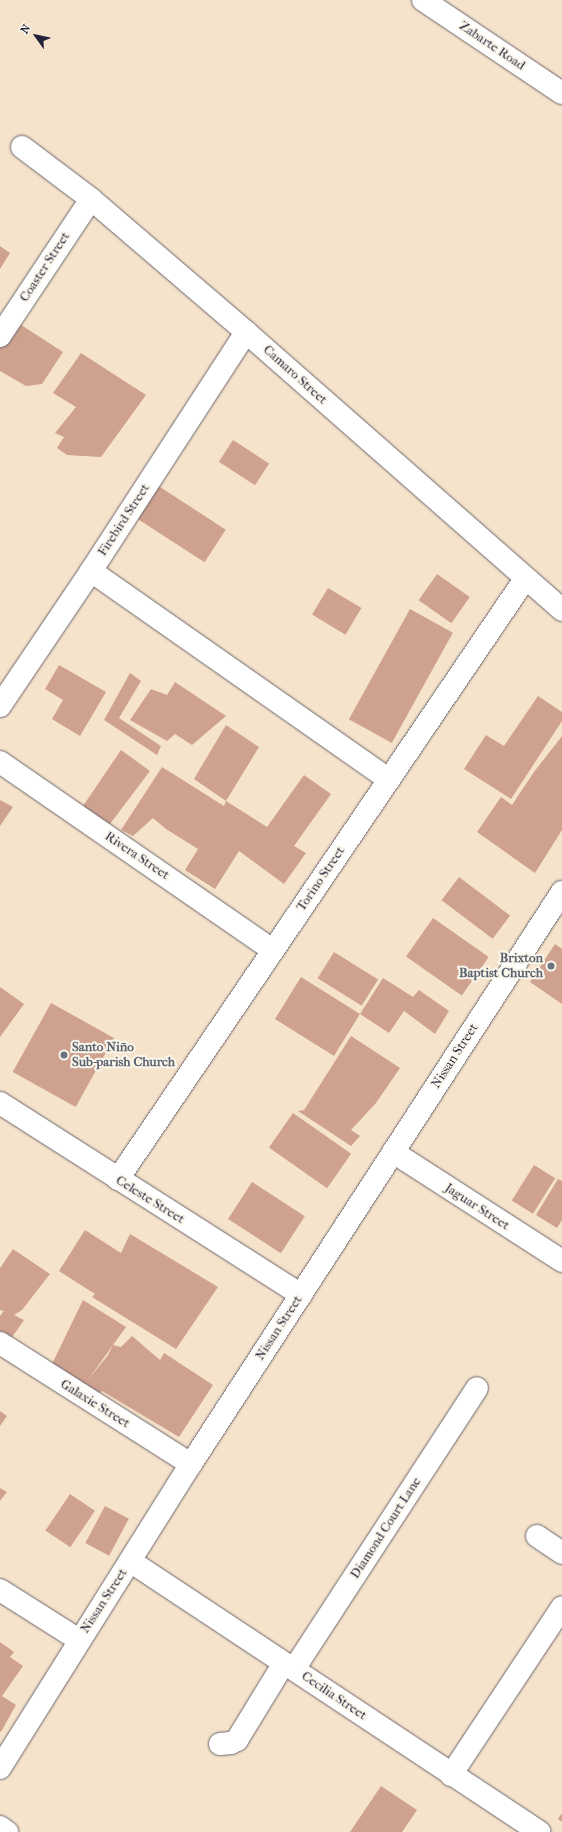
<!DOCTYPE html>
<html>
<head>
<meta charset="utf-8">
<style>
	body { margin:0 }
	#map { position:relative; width:562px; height:1832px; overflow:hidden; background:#f6e3cb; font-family:"IM FELL French Canon",serif }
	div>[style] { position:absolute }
	.building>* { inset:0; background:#cfa28f; transform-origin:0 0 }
	.roads { filter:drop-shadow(0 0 1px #6c666d) drop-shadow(0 0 1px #6c666d) }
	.minor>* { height:22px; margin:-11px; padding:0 11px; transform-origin:11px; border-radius:11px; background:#fff }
	.major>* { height:22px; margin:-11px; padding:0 11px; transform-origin:11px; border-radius:11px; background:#fff }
	.dots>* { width:11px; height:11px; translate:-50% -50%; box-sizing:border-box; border:2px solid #fbf7ec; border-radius:50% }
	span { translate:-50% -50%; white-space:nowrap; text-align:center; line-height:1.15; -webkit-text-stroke:4px #fbf7ec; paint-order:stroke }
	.street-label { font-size:13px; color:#22223b }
	.worship-label { font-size:13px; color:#5b616d; font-weight:700 }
	.right { translate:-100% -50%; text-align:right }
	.left { translate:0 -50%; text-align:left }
	.north { position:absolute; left:16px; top:16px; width:40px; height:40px; -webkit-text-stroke:3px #fbf7ec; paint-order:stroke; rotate:303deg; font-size:11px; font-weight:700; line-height:16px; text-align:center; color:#22223b }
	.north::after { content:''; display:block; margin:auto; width:14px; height:18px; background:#22223b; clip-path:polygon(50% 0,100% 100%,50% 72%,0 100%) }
</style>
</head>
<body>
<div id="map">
	<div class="building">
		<div style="clip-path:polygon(0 246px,10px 253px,0 269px)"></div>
		<div style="clip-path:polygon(15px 321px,63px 352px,42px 384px,26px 386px,0 371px,0 346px)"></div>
		<div style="clip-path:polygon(81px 353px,146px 395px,101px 457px,67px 455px,57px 448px,64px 437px,55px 433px,76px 407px,53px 393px)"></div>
		<div style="left:233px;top:440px;width:43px;height:26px;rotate:33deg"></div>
		<div style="left:157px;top:485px;width:82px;height:39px;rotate:33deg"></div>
		<div style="left:437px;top:574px;width:40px;height:32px;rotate:35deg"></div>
		<div style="left:328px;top:588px;width:39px;height:31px;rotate:31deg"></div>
		<div style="left:410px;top:609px;width:49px;height:126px;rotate:29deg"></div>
		<div style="clip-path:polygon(59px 665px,106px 692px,80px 736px,52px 719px,63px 700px,45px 689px)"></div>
		<div style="clip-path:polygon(130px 673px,141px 681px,119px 718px,161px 746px,157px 755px,104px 720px)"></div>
		<div style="clip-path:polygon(175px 682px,226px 716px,192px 745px,175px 734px,167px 741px,130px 720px,151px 689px,167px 695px)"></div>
		<div style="clip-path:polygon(538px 696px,562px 712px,562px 721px,511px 799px,464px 769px,486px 735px,504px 746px)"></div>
		<div style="clip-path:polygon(226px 725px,259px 747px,226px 801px,267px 827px,304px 775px,331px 794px,294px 846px,306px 853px,284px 884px,239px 851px,215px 889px,185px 870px,198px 849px,166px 829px,153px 818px,133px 836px,121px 830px,162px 767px,224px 806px,226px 801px,194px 779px)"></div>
		<div style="clip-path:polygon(562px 736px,562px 830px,535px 873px,477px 832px,501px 797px,512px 805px,534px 772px)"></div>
		<div style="clip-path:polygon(121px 750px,150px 771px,110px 824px,81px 809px)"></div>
		<div style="clip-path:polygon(0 800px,13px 807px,0 826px)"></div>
		<div style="left:459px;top:877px;width:64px;height:29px;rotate:37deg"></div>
		<div style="left:433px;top:918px;width:68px;height:47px;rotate:35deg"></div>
		<div style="clip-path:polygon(555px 944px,562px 949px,562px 1004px,530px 982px)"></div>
		<div style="left:334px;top:952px;width:52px;height:31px;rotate:32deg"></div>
		<div style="clip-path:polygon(301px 977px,360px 1014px,383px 978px,413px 997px,419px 990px,449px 1011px,435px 1034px,404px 1011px,389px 1033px,360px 1014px,334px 1056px,275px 1019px)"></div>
		<div style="clip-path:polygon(0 987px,24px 1004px,0 1037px)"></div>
		<div style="left:51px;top:1003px;width:72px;height:79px;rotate:29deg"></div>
		<div style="clip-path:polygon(351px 1036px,400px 1068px,376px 1103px,351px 1130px,360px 1136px,351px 1146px,298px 1111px,304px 1110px)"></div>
		<div style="left:293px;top:1113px;width:71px;height:42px;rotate:35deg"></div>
		<div style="left:534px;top:1165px;width:25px;height:42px;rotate:32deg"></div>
		<div style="clip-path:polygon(558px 1179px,562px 1181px,562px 1220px,557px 1228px,536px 1215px)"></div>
		<div style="left:252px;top:1182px;width:63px;height:44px;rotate:33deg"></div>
		<div style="clip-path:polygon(85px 1230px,121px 1253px,130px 1234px,218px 1287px,176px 1349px,92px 1297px,95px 1294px,59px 1271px)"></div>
		<div style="clip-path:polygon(13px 1249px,50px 1274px,22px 1310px,14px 1315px,24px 1320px,8px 1343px,0 1338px,0 1316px,4px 1311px,0 1310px,0 1268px)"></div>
		<div style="clip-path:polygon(evenodd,83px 1300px,126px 1327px,113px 1345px,121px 1347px,132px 1336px,160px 1360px,164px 1353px,213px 1385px,179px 1437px,102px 1391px,93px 1399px,52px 1364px,83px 1300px,113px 1345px,108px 1355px,88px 1380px,113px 1345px)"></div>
		<div style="clip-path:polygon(0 1411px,7px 1416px,0 1426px)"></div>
		<div style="clip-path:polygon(0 1488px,7px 1492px,0 1501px)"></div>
		<div style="left:70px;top:1494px;width:30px;height:44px;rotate:34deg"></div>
		<div style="left:105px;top:1506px;width:27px;height:42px;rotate:28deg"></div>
		<div style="clip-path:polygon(0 1642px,14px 1652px,10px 1657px,23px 1666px,2px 1696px,16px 1705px,1px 1732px,0 1731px)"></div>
		<div style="clip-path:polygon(381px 1786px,417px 1810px,402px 1832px,350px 1832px)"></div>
		<div style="clip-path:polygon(562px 1813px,562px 1822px,558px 1819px)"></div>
	</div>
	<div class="roads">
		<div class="minor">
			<div style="left:22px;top:147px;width:86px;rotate:37deg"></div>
			<div style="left:91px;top:199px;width:204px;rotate:40.6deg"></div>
			<div style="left:246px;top:332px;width:421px;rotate:41.3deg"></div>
			<div style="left:0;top:336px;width:164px;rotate:-56.4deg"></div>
			<div style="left:91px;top:571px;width:364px;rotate:35deg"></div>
			<div style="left:0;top:706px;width:163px;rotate:-56deg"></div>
			<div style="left:91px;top:571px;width:285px;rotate:-57deg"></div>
			<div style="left:0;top:762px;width:331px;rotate:34.6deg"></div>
			<div style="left:0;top:1103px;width:357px;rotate:32.5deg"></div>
			<div style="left:393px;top:1152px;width:201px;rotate:32.8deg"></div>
			<div style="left:118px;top:1179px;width:725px;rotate:-55.85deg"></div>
			<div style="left:0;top:1343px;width:226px;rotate:32.4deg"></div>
			<div style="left:537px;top:1536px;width:30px;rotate:34deg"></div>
			<div style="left:130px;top:1561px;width:491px;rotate:33.5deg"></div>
			<div style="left:0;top:1590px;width:93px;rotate:32.3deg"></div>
			<div style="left:294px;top:1669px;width:335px;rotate:-56.9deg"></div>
			<div style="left:220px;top:1744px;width:11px;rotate:-5deg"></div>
			<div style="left:231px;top:1743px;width:7px;rotate:-27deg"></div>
			<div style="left:237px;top:1740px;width:90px;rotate:-58.6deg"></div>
			<div style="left:0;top:1768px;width:359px;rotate:-57.9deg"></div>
			<div style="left:191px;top:1464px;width:682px;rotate:-57.03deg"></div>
			<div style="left:451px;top:1775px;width:201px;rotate:-56.5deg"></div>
			<div style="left:0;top:1827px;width:9px;rotate:36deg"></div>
		</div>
		<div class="major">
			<div style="left:423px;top:0;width:167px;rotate:33.8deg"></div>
		</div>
	</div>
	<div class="dots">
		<div style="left:551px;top:966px;background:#6b7280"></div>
		<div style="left:64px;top:1055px;background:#6b7280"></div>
	</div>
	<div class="street-label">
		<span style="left:492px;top:46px;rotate:34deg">Zabarte Road</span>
		<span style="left:45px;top:267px;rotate:-57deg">Coaster Street</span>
		<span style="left:295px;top:375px;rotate:42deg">Camaro Street</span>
		<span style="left:124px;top:520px;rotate:-57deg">Firebird Street</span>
		<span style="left:137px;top:856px;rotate:34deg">Rivera Street</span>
		<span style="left:321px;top:879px;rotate:-56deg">Torino Street</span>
		<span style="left:455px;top:1056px;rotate:-57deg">Nissan Street</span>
		<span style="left:150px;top:1200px;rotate:32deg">Celeste Street</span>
		<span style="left:477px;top:1207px;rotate:33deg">Jaguar Street</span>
		<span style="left:279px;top:1328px;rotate:-57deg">Nissan Street</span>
		<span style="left:95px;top:1404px;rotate:32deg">Galaxie Street</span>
		<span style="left:386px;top:1528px;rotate:-57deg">Diamond Court Lane</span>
		<span style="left:104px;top:1601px;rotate:-57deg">Nissan Street</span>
		<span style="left:334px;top:1696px;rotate:34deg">Cecilia Street</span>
	</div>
	<div class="worship-label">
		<span class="right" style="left:543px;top:966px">Brixton<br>Baptist Church</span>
		<span class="left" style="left:72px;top:1055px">Santo Niño<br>Sub-parish Church</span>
	</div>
	<div class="north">N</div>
</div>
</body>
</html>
